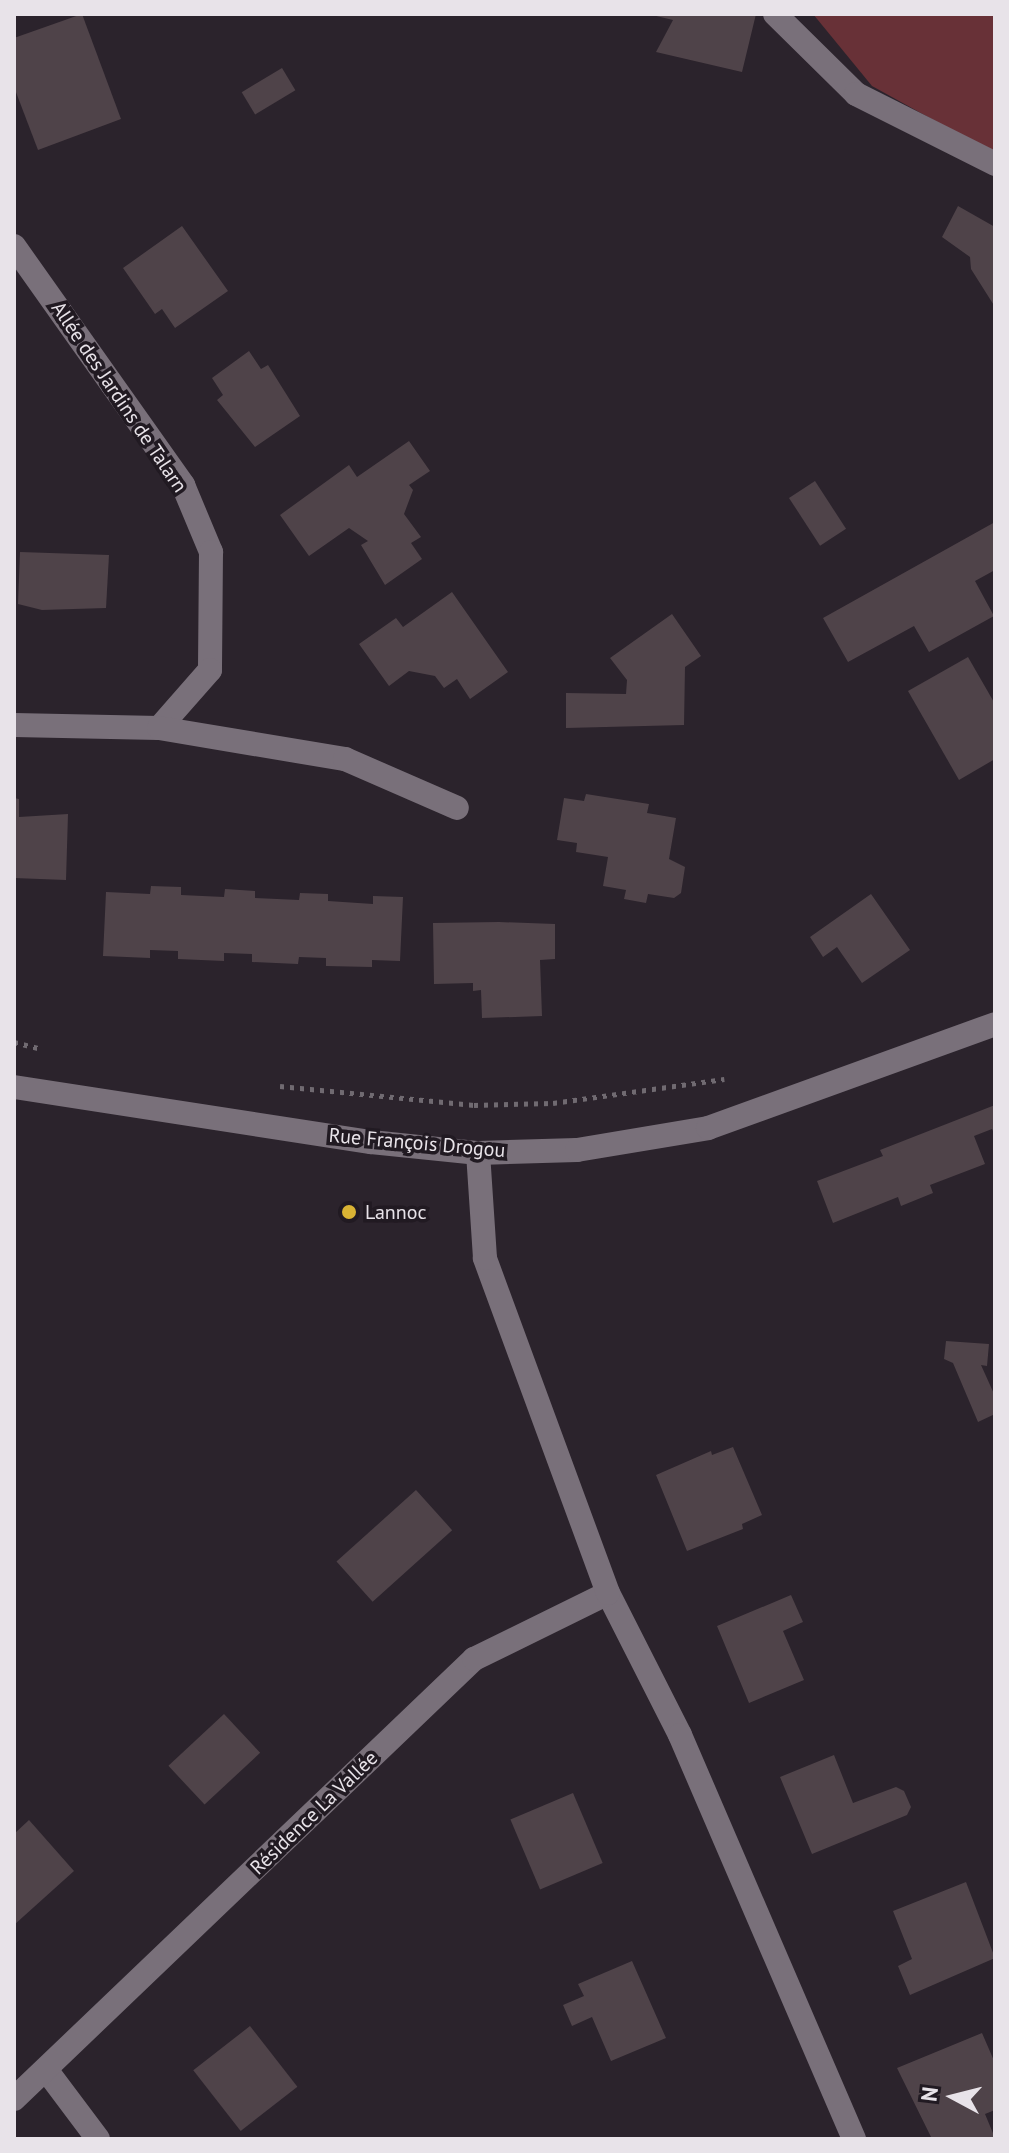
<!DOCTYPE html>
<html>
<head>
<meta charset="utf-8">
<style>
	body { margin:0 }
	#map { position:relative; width:1009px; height:2153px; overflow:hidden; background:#2b232c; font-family:"PT Sans",sans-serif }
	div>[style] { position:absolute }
	.green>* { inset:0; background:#683137 }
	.building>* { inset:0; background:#4f4349; transform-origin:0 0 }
	.path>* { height:5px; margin-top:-2.5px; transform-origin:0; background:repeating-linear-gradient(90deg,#706a71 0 4px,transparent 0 10px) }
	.minor>* { height:24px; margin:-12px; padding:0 12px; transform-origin:12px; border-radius:12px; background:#79707a }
	.dots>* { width:22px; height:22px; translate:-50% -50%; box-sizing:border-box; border:4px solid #211a22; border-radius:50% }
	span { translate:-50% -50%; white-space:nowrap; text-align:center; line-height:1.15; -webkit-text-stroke:7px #211a22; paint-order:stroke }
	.street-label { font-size:20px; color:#e8e3e9 }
	.poi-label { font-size:20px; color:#e8e3e9 }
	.left { translate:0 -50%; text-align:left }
	.frame { position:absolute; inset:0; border:16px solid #e8e3e9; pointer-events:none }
	.north { position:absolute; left:913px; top:2057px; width:80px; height:80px; -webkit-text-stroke:6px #211a22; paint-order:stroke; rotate:277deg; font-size:22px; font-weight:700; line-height:32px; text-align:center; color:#e8e3e9 }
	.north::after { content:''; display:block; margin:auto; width:28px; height:36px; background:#e8e3e9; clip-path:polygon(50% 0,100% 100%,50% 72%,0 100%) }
</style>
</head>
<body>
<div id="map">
	<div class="green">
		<div style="clip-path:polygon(813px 14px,995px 14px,995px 154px,872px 86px)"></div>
	</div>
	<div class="building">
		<div style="clip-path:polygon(82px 14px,121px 119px,38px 150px,14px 87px,14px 38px)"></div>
		<div style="clip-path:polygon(648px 14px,756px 14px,742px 72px,656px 52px,673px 20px)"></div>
		<div style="left:282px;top:68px;width:26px;height:47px;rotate:59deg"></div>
		<div style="clip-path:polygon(958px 206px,995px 227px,995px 307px,971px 269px,970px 257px,942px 237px)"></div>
		<div style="clip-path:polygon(182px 226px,228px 291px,175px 328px,162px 309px,155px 314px,123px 268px)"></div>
		<div style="clip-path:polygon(249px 351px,261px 369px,268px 365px,300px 416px,255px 447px,217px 400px,223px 395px,212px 378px)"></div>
		<div style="clip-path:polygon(409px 441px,430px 471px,409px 485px,413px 490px,404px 514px,421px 537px,411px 543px,422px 559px,385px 585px,361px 545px,368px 541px,349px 528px,309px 556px,280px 515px,349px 465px,357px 477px)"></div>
		<div style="left:815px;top:481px;width:57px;height:31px;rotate:57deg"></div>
		<div style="clip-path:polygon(995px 522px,995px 570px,975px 581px,994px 616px,929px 652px,914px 626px,848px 662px,823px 618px)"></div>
		<div style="clip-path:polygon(20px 552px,109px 555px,106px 608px,42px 610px,18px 604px)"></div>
		<div style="clip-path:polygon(452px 592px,508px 672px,470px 699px,457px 679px,444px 688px,435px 676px,409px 671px,389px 686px,359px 644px,396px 618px,403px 627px)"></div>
		<div style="clip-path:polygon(672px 614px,701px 656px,685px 667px,684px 725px,566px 728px,566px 693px,626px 694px,627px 680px,610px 658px)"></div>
		<div style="clip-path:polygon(968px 657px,995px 704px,995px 759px,959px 780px,908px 691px)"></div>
		<div style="clip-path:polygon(586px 794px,649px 804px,647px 813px,676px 818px,669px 859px,685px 867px,681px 893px,674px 898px,648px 894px,646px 903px,624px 899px,626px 890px,603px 886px,608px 857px,576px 852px,577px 843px,557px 840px,564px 798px,584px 801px)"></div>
		<div style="clip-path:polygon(14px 798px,19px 799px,19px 817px,68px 814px,66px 880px,14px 878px)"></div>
		<div style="clip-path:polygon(151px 886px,181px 887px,181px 895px,224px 897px,225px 889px,255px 891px,255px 898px,299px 900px,300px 893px,328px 894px,328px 901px,373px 904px,373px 896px,403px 897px,400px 961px,372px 960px,372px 967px,326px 966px,326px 958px,299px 957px,298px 964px,252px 962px,252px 954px,224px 953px,224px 961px,178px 959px,178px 951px,150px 950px,150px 958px,103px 956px,106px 892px,150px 894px)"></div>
		<div style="clip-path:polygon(871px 894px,910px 950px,862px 983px,837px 947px,823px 957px,810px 937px)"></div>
		<div style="clip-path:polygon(499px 922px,555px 924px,555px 959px,540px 960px,542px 1016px,482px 1018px,481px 990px,473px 991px,473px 983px,434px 984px,433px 923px)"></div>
		<div style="clip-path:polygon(995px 1105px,995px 1135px,992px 1129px,974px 1136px,985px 1164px,930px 1185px,933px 1193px,901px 1206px,898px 1197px,833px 1223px,817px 1181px,883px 1156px,880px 1150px)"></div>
		<div style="clip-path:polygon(946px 1341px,989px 1344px,987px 1366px,981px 1365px,995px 1396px,995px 1414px,978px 1422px,953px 1363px,944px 1359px)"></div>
		<div style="clip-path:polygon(733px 1447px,762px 1515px,742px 1524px,743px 1529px,687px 1551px,656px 1475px,711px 1451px,712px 1455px)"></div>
		<div style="left:416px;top:1490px;width:54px;height:107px;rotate:48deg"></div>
		<div style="clip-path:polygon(791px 1595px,803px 1622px,783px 1631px,804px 1680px,749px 1703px,717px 1626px)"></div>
		<div style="left:224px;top:1714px;width:53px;height:76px;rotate:47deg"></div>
		<div style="clip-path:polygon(834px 1755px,853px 1803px,896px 1787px,904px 1791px,911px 1807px,907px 1815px,812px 1854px,780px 1777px)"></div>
		<div style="left:573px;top:1793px;width:76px;height:68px;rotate:67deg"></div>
		<div style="clip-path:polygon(29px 1820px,74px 1871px,14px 1925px,14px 1834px)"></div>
		<div style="clip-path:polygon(966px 1882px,995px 1958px,910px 1995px,898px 1966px,912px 1959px,893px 1911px)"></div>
		<div style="clip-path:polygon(632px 1961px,666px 2038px,611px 2061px,592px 2017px,572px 2026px,563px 2005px,584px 1996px,578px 1984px)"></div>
		<div style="left:250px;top:2026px;width:77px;height:72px;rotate:52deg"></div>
		<div style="clip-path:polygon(982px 2033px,995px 2063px,995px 2110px,985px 2114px,995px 2138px,932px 2139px,897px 2068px)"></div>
	</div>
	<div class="path">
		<div style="left:14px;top:1042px;width:29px;rotate:14deg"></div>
		<div style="left:280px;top:1086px;width:195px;rotate:5.6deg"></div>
		<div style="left:474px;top:1105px;width:79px;rotate:-1.5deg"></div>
		<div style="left:553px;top:1103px;width:173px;rotate:-8deg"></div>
	</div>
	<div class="minor">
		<div style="left:775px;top:14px;width:114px;rotate:44.6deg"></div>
		<div style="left:856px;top:94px;width:156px;rotate:26.7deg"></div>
		<div style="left:14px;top:246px;width:293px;rotate:54.7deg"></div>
		<div style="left:183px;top:485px;width:73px;rotate:67.3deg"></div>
		<div style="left:211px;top:552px;width:118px;rotate:90.5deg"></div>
		<div style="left:210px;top:670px;width:77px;rotate:131.3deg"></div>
		<div style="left:159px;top:728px;width:145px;rotate:-178.8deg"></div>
		<div style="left:159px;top:728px;width:189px;rotate:9.5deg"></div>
		<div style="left:345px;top:759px;width:122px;rotate:23.6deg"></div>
		<div style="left:14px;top:1087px;width:361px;rotate:8.8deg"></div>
		<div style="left:371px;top:1142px;width:108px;rotate:5.9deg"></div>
		<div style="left:478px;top:1153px;width:99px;rotate:-1.7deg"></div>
		<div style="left:577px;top:1150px;width:133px;rotate:-9.5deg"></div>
		<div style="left:708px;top:1128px;width:305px;rotate:-19.9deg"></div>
		<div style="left:608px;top:1593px;width:159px;rotate:63.1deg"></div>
		<div style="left:680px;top:1735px;width:440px;rotate:66.7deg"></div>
		<div style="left:47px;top:2071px;width:85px;rotate:53.1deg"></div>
		<div style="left:14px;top:2099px;width:637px;rotate:-43.73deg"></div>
		<div style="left:474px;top:1659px;width:149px;rotate:-26.2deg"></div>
		<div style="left:608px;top:1593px;width:357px;rotate:-110.2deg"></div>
		<div style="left:485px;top:1258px;width:105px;rotate:-93.8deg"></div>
	</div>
	<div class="dots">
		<div style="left:349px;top:1212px;background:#d9b334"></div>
	</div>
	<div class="street-label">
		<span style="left:119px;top:397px;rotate:56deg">Allée des Jardins de Talarn</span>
		<span style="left:417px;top:1143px;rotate:5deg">Rue François Drogou</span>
		<span style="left:314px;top:1813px;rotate:-44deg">Résidence La Vallée</span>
	</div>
	<div class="poi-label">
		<span class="left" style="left:365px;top:1212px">Lannoc</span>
	</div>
	<div class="frame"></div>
	<div class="north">N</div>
</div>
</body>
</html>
